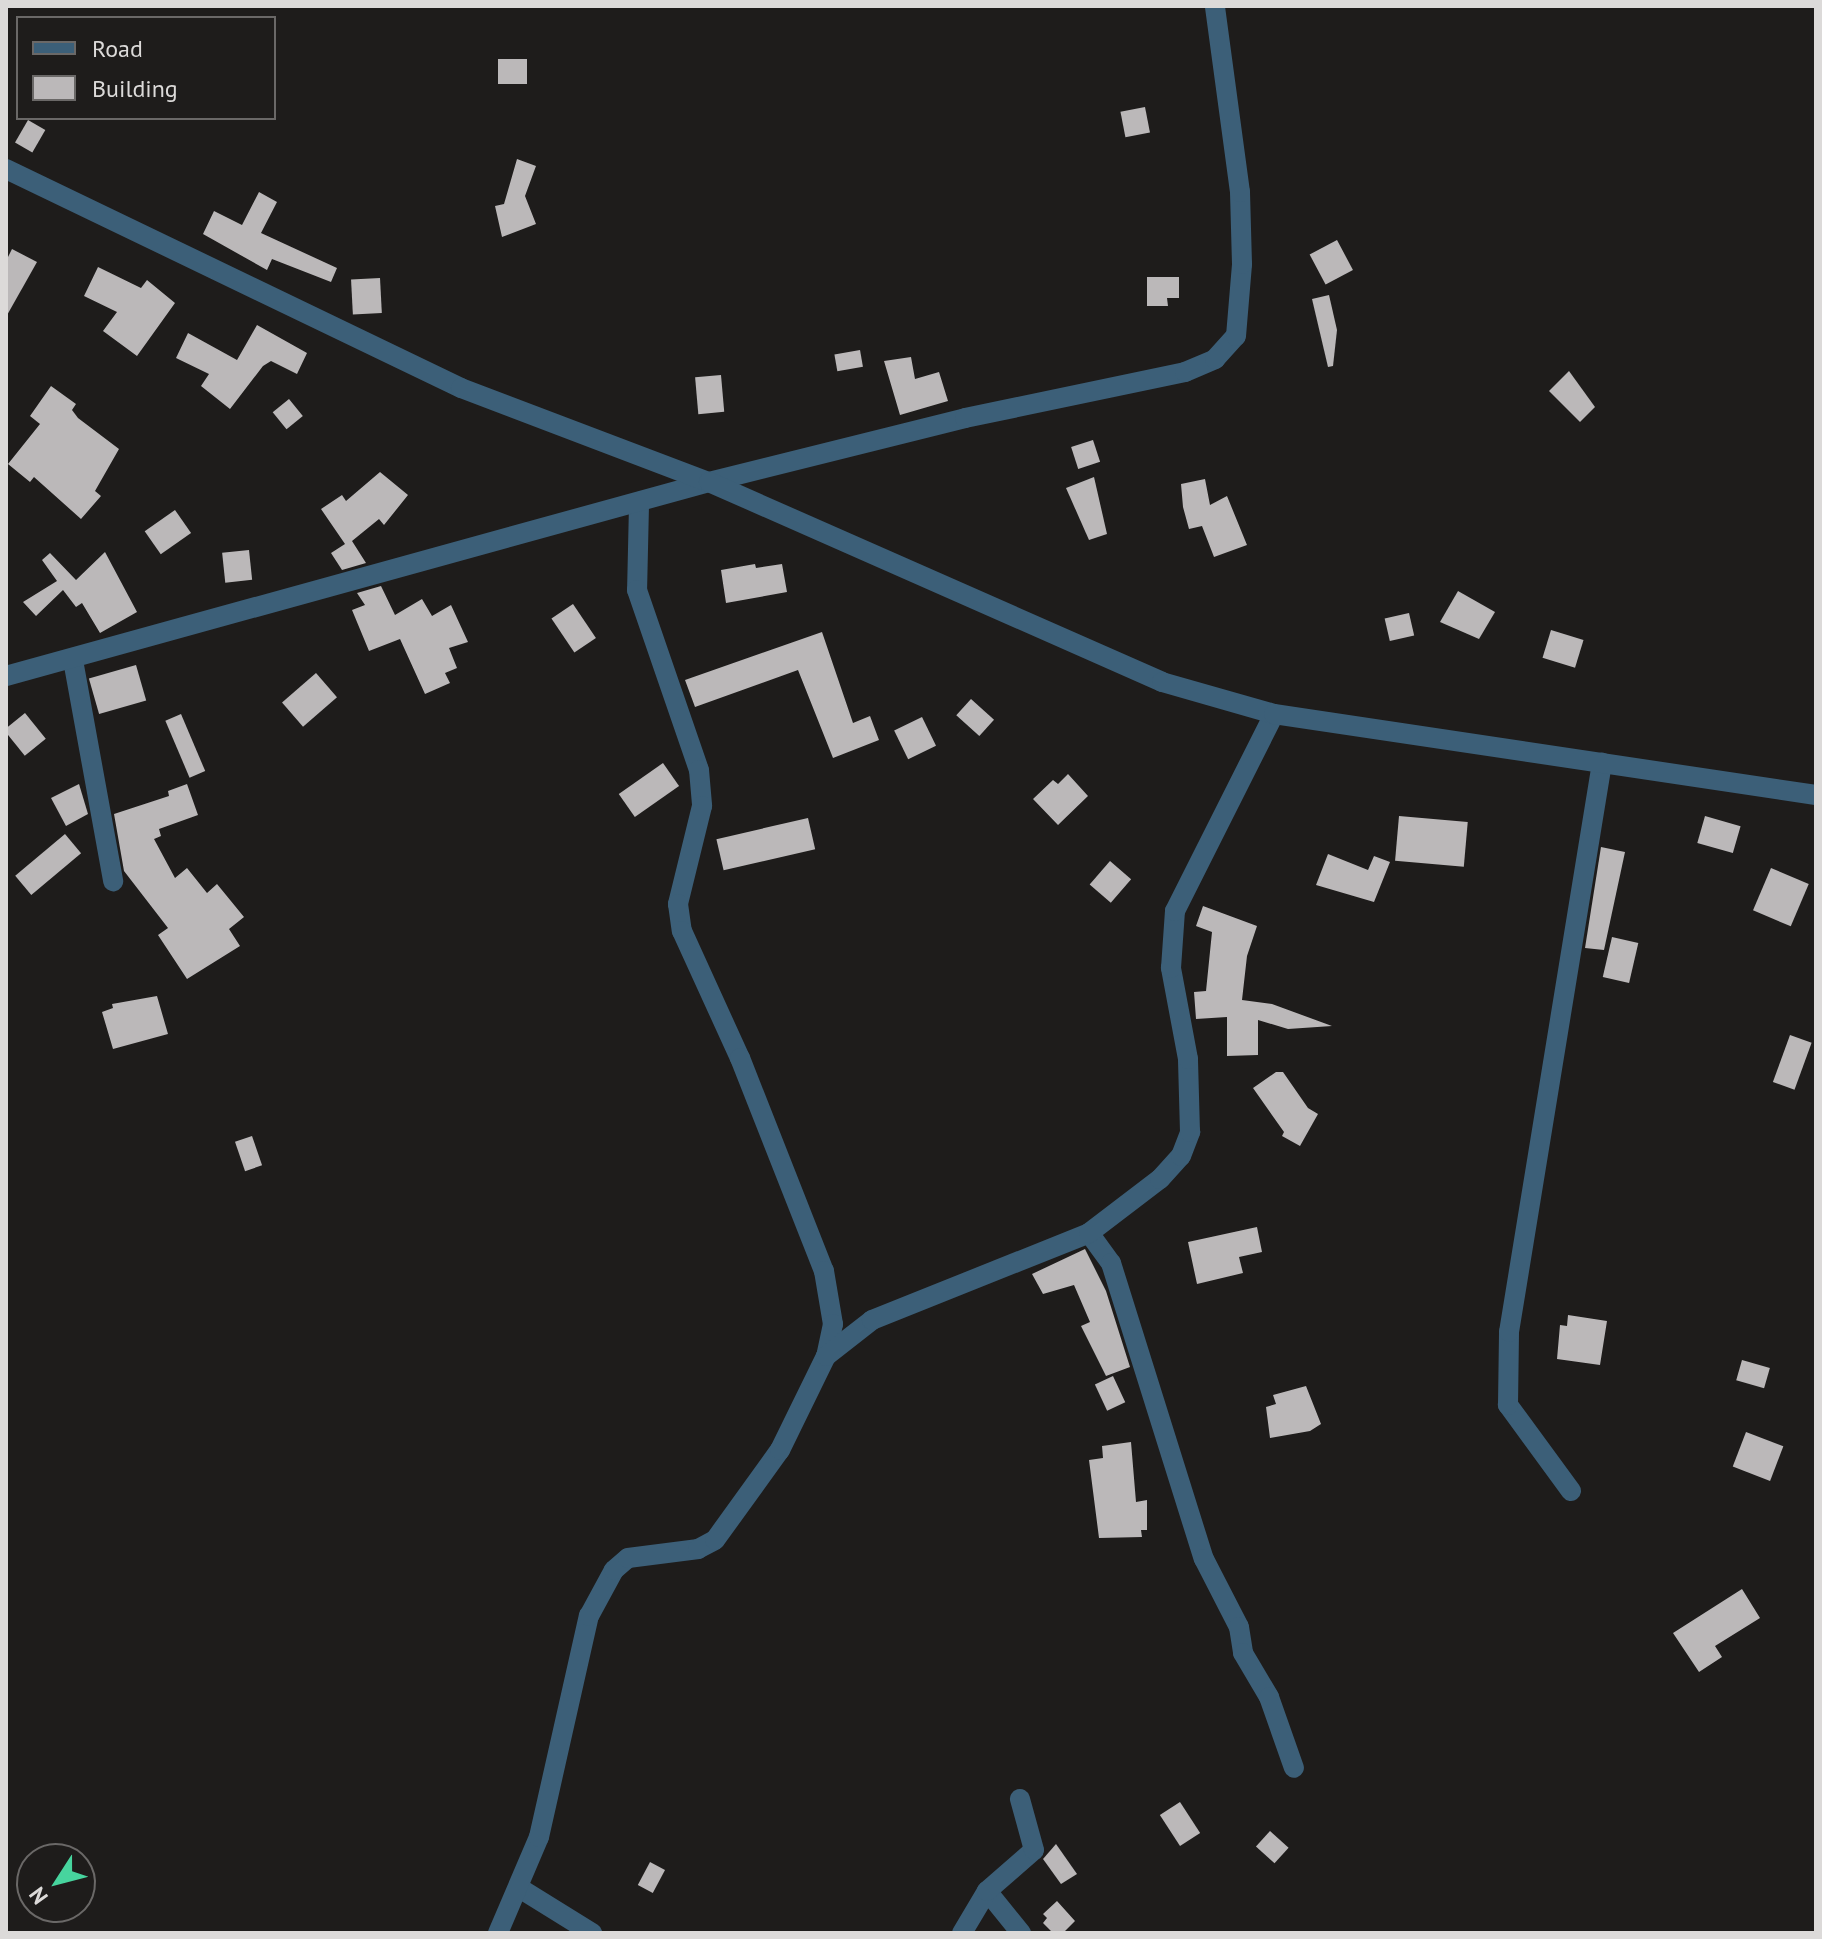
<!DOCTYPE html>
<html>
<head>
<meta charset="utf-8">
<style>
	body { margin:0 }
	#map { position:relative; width:1822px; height:1939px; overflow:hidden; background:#1e1c1b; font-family:"PT Sans",sans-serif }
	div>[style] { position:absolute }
	.building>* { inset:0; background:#bbb8b9; transform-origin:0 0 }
	.minor>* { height:20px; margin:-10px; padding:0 10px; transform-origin:10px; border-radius:10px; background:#3c5f78 }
	.tertiary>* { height:20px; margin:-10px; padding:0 10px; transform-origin:10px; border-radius:10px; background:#3c5f78 }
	span { translate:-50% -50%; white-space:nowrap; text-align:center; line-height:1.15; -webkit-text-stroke:8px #1e1c1b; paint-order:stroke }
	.frame { position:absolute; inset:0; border:8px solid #dcdad9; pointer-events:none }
	.legend { position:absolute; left:16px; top:16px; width:260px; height:104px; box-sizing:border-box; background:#1e1c1b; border:2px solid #6a6867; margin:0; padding:10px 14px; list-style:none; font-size:24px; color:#dcdad9 }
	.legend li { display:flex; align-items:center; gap:16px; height:40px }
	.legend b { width:40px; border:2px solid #6a6867 }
	.north { position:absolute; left:16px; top:1843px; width:80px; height:80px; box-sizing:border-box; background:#1e1c1b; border:2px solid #6a6867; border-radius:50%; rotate:234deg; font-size:22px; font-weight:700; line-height:32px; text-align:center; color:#dcdad9 }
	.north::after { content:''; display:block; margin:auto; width:28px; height:36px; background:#47d49e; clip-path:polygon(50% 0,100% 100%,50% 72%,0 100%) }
</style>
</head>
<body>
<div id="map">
	<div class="building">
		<div style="left:527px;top:59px;width:25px;height:29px;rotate:90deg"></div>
		<div style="left:1145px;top:107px;width:26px;height:25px;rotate:79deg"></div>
		<div style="left:28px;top:120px;width:20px;height:26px;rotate:30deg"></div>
		<div style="clip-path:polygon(517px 159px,536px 166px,525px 196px,536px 224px,502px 237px,495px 206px,504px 204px)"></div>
		<div style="clip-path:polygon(259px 192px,277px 202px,261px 233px,337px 268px,331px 282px,272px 259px,267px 270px,203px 234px,214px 211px,242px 225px)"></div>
		<div style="left:1337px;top:240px;width:34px;height:31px;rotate:62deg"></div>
		<div style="clip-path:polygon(12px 249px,37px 262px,6px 317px,6px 261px)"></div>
		<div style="clip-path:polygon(98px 267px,141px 288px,147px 280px,175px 303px,137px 356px,103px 331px,117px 312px,84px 296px)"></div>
		<div style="clip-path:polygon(1147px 277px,1179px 277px,1179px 298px,1167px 298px,1168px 306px,1147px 306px)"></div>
		<div style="left:380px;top:278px;width:35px;height:29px;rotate:87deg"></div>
		<div style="clip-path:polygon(1329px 295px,1337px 330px,1333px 366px,1328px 367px,1312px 299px)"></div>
		<div style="clip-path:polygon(257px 325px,307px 353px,297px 374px,271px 361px,263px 366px,230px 409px,201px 386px,209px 374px,176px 358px,188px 333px,237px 360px)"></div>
		<div style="left:860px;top:350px;width:17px;height:26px;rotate:80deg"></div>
		<div style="clip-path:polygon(911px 357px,915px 379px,939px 372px,948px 401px,900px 415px,884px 361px)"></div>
		<div style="clip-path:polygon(1569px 371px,1595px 407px,1580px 422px,1549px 391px)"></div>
		<div style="left:721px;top:375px;width:37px;height:26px;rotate:85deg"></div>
		<div style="clip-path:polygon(51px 386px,76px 404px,72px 410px,78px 418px,119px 449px,95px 491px,101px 496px,81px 519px,34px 477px,30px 482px,8px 464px,40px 424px,30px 416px)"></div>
		<div style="left:289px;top:399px;width:22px;height:21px;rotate:51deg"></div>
		<div style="left:1093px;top:440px;width:23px;height:23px;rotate:72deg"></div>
		<div style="clip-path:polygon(380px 472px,408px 495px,384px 525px,379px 519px,352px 541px,366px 563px,342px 570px,331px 553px,345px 544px,321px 509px,342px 495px,346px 501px)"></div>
		<div style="clip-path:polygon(1094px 477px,1107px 534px,1089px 540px,1066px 488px)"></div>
		<div style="clip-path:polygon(1205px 479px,1210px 505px,1227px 496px,1247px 545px,1214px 557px,1202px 526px,1189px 529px,1183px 507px,1181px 484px)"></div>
		<div style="left:175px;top:510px;width:28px;height:37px;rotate:55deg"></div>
		<div style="left:249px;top:550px;width:30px;height:27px;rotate:84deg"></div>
		<div style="clip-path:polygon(105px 552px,137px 612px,100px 633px,82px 603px,76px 607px,63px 590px,36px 616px,23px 602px,57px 581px,42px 560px,50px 553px,76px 580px)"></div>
		<div style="clip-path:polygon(755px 564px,756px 568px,782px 564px,787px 592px,726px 603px,721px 570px)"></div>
		<div style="clip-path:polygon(381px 586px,395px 615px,422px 599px,432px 616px,451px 605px,468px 642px,449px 648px,457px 668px,445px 673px,450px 683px,425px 694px,400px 639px,369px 651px,352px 610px,365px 605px,357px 593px)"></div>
		<div style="clip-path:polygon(1458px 591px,1495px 612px,1479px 639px,1440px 622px)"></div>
		<div style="left:573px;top:604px;width:41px;height:26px;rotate:56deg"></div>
		<div style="left:1409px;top:613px;width:23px;height:25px;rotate:77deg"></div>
		<div style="left:1551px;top:630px;width:34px;height:29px;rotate:17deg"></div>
		<div style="clip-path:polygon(822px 632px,853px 723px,870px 716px,879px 740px,833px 758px,798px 670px,695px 707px,685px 680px)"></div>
		<div style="left:136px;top:665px;width:37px;height:49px;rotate:74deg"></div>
		<div style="left:316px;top:673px;width:32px;height:45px;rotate:49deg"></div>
		<div style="left:971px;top:699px;width:31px;height:22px;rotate:42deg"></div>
		<div style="left:25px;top:713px;width:33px;height:27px;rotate:51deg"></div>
		<div style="left:181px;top:714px;width:62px;height:17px;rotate:67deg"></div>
		<div style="left:922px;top:717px;width:32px;height:31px;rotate:64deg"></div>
		<div style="left:663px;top:763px;width:28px;height:54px;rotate:55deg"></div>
		<div style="clip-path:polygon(1068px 774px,1088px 796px,1058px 825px,1033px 799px,1053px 780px,1058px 784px)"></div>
		<div style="clip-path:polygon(79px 784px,88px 814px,66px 826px,51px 798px)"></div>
		<div style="clip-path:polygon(187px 784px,198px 815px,159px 829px,161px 836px,154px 839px,175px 878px,187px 868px,207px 893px,217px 884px,244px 917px,229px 929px,240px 946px,187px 979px,158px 935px,168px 928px,124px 871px,114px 814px,169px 796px,168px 791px)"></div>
		<div style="left:1399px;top:816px;width:69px;height:45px;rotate:5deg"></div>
		<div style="left:1705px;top:816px;width:37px;height:28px;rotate:16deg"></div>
		<div style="left:808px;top:818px;width:32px;height:94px;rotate:77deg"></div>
		<div style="left:65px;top:834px;width:25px;height:65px;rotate:50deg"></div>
		<div style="clip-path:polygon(1601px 847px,1625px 852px,1604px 950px,1585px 948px)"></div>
		<div style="clip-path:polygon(1328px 854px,1368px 870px,1374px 856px,1390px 862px,1374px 902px,1316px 885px)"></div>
		<div style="left:1110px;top:861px;width:28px;height:31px;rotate:41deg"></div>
		<div style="left:1771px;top:868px;width:41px;height:46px;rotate:23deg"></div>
		<div style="clip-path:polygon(1203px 906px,1257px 926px,1247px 956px,1242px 1000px,1272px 1004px,1332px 1026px,1288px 1029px,1258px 1020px,1258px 1055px,1227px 1056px,1227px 1017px,1196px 1019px,1194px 992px,1206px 991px,1212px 932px,1196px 926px)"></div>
		<div style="left:1612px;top:937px;width:27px;height:41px;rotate:13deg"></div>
		<div style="clip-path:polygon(157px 996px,168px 1034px,113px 1049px,102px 1012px,113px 1008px,112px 1004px)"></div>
		<div style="left:1790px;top:1035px;width:23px;height:50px;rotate:20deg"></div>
		<div style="clip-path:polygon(1276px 1072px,1283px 1072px,1308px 1108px,1318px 1114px,1300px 1146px,1282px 1136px,1284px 1132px,1253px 1088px)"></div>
		<div style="left:252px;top:1136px;width:31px;height:18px;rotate:71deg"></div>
		<div style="clip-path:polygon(1257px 1227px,1262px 1252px,1239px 1257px,1243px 1273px,1197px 1284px,1188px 1242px)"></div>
		<div style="clip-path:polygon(1085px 1249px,1106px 1291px,1130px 1367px,1106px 1376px,1081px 1326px,1090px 1322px,1074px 1285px,1043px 1294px,1032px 1274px)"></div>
		<div style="clip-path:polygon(1568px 1315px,1607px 1321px,1600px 1365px,1557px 1359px,1560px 1325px,1567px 1326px)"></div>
		<div style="left:1742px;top:1360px;width:29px;height:21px;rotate:16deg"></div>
		<div style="left:1113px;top:1376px;width:29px;height:20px;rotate:65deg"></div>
		<div style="clip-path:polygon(1306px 1386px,1321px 1424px,1310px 1431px,1270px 1438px,1266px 1407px,1276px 1404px,1273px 1395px)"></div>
		<div style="left:1746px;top:1432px;width:40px;height:37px;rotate:21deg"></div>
		<div style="clip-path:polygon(1131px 1442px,1136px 1502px,1147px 1500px,1147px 1530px,1141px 1530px,1142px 1537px,1099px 1538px,1089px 1460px,1103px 1458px,1102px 1446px)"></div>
		<div style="clip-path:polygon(1742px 1589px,1760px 1618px,1715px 1646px,1722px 1657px,1699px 1672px,1673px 1633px)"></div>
		<div style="left:1180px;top:1802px;width:37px;height:24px;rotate:57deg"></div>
		<div style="left:1270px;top:1831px;width:25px;height:21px;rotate:42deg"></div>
		<div style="clip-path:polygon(1056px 1844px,1077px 1874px,1061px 1884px,1043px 1859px)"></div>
		<div style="left:650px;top:1862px;width:17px;height:26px;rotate:28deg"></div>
		<div style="clip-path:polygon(1057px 1901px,1075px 1921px,1063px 1933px,1053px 1933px,1043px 1923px,1047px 1918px,1043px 1914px)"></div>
	</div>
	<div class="minor">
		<div style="left:639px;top:505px;width:85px;rotate:91.3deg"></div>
		<div style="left:637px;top:590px;width:190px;rotate:71deg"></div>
		<div style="left:699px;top:770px;width:36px;rotate:85deg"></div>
		<div style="left:702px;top:806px;width:101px;rotate:103.8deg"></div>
		<div style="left:678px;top:904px;width:27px;rotate:82deg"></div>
		<div style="left:682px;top:931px;width:140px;rotate:65.5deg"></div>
		<div style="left:740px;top:1058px;width:229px;rotate:68.5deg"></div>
		<div style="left:824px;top:1271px;width:54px;rotate:80.4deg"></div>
		<div style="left:833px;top:1324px;width:33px;rotate:102deg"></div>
		<div style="left:73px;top:660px;width:225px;rotate:79.7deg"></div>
		<div style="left:6px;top:676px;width:729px;rotate:-15.43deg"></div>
		<div style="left:709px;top:482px;width:264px;rotate:-14deg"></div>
		<div style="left:965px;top:418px;width:225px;rotate:-11.8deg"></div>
		<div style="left:1185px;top:372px;width:33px;rotate:-23deg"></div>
		<div style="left:1215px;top:359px;width:31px;rotate:-48deg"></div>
		<div style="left:1236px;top:336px;width:72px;rotate:-85.2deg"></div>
		<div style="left:1242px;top:264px;width:72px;rotate:-91.6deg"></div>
		<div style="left:1240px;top:192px;width:188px;rotate:-97.7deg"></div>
		<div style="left:1089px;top:1233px;width:37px;rotate:54deg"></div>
		<div style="left:1111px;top:1263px;width:310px;rotate:72.6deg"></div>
		<div style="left:1204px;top:1559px;width:76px;rotate:62.8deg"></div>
		<div style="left:1239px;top:1627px;width:26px;rotate:81deg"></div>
		<div style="left:1243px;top:1653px;width:51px;rotate:59.4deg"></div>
		<div style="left:1269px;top:1697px;width:75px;rotate:70.6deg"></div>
		<div style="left:1571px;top:1491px;width:107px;rotate:-126.2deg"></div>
		<div style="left:1508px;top:1405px;width:73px;rotate:-89.2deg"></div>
		<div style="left:1509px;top:1332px;width:577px;rotate:-80.72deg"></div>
		<div style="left:521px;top:1889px;width:84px;rotate:31.8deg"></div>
		<div style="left:987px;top:1891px;width:54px;rotate:51deg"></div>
		<div style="left:498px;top:1933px;width:104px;rotate:-66.9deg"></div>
		<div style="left:539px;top:1837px;width:227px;rotate:-77.3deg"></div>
		<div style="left:589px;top:1616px;width:52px;rotate:-61.5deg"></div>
		<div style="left:614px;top:1570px;width:18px;rotate:-41deg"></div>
		<div style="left:628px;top:1558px;width:71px;rotate:-7.3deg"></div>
		<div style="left:698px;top:1549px;width:19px;rotate:-28deg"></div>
		<div style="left:715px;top:1540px;width:111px;rotate:-54.2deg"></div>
		<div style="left:780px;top:1450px;width:105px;rotate:-63.9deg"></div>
		<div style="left:826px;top:1356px;width:58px;rotate:-38deg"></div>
		<div style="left:872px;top:1320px;width:234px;rotate:-21.8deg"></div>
		<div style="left:1089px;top:1233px;width:89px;rotate:-37.3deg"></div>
		<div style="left:1160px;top:1179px;width:31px;rotate:-48deg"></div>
		<div style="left:1181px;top:1156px;width:26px;rotate:-69deg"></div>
		<div style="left:1190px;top:1132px;width:73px;rotate:-91.6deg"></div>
		<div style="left:1188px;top:1059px;width:93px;rotate:-100.6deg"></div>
		<div style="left:1171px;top:968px;width:57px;rotate:-86deg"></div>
		<div style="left:1175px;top:911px;width:220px;rotate:-63.3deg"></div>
		<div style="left:962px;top:1933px;width:49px;rotate:-59.2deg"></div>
		<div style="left:987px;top:1891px;width:62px;rotate:-41.1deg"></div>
		<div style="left:1034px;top:1850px;width:53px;rotate:-105.4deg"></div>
	</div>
	<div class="tertiary">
		<div style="left:6px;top:169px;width:505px;rotate:25.7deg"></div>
		<div style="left:461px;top:388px;width:265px;rotate:20.8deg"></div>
		<div style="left:709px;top:482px;width:495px;rotate:23.8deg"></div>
		<div style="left:1162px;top:682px;width:116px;rotate:15.9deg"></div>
		<div style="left:1274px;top:714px;width:548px;rotate:8.5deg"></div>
	</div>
	<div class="frame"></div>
	<ul class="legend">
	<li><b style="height:10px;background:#3c5f78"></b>Road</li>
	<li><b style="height:22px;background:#bbb8b9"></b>Building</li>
	</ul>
	<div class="north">N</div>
</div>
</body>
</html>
